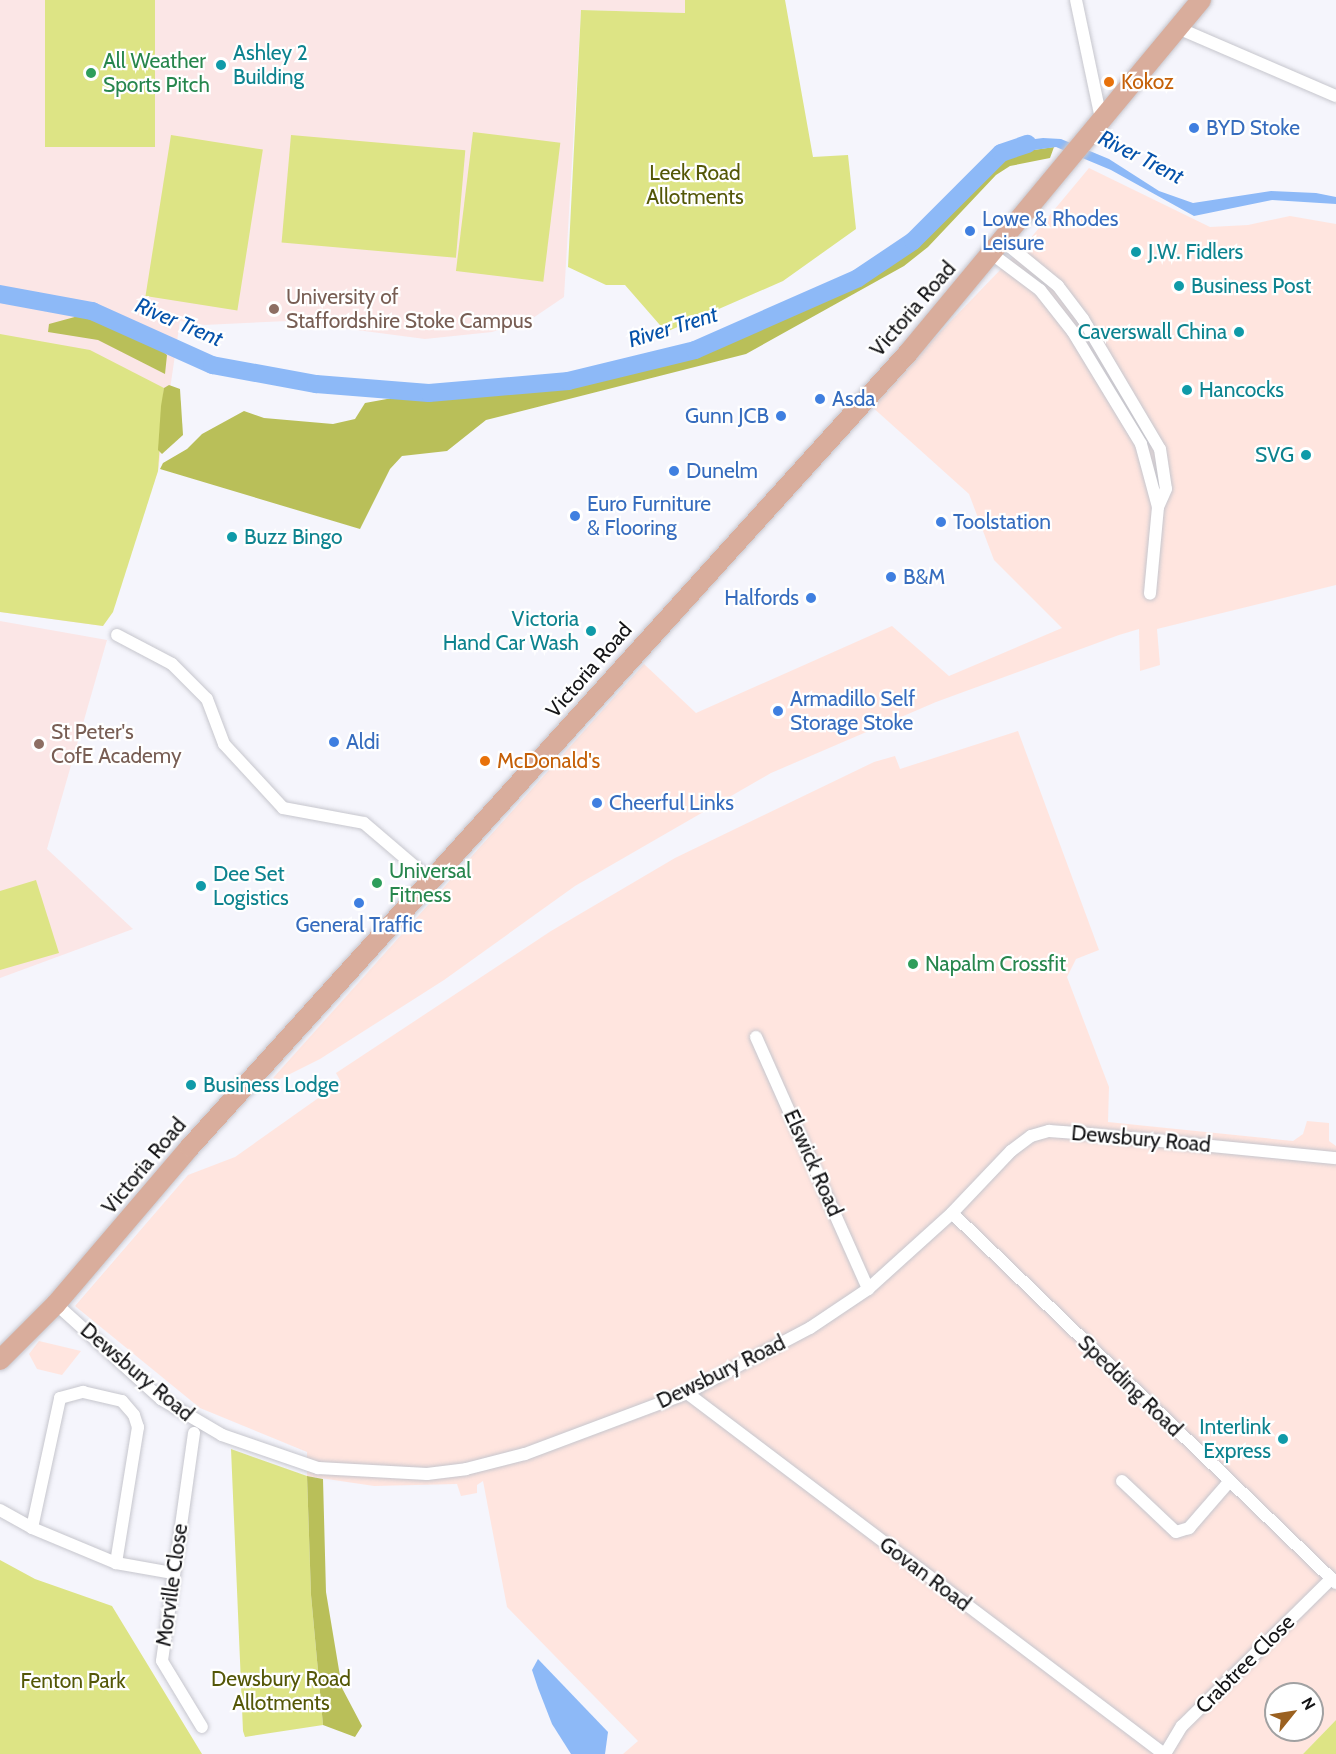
<!DOCTYPE html>
<html>
<head>
<meta charset="utf-8">
<style>
	body { margin:0 }
	#map { position:relative; width:1336px; height:1754px; overflow:hidden; background:#f5f5fc; font-family:Cabin,sans-serif }
	div>[style] { position:absolute }
	.industrial>* { inset:0; background:#ffe5df }
	.education>* { inset:0; background:#fbe6e6 }
	.green>* { inset:0; background:#dde485; transform-origin:0 0 }
	.forest>* { inset:0; background:#b9bf59 }
	.water>* { inset:0; background:#8db9f7 }
	.river>* { height:18px; margin:-9px; padding:0 9px; transform-origin:9px; border-radius:9px; background:#8db9f7 }
	.roads { filter:drop-shadow(0 0 2px #c6c6cd) drop-shadow(0 0 2px #c6c6cd) }
	.minor>* { height:12px; margin:-6px; padding:0 6px; transform-origin:6px; border-radius:6px; background:#fff }
	.primary>* { height:20px; margin:-10px; padding:0 10px; transform-origin:10px; border-radius:10px; background:#d9ad9c }
	.dots>* { width:16px; height:16px; translate:-50% -50%; box-sizing:border-box; border:3px solid #fff; border-radius:50% }
	span { translate:-50% -50%; white-space:nowrap; text-align:center; line-height:1.15; -webkit-text-stroke:4.5px #fff; paint-order:stroke }
	.culture-label { font-size:21px; color:#0d838f }
	.left { translate:0 -50%; text-align:left }
	.right { translate:-100% -50%; text-align:right }
	.leisure-label { font-size:21px; color:#27864d }
	.food-label { font-size:21px; color:#c56008 }
	.shop-label { font-size:21px; color:#366cbe }
	.park-label { font-size:21px; color:#545707 }
	.education-label { font-size:21px; color:#785e54 }
	.street-label { font-size:21px; color:#141416 }
	.water-label { font-size:22px; color:#0552aa; font-style:italic }
	.north { position:absolute; left:1264px; top:1682px; width:60px; height:60px; box-sizing:border-box; background:#fff; border:2px solid #a1a1a2; border-radius:50%; rotate:60deg; font-size:16px; font-weight:700; line-height:24px; text-align:center; color:#141416 }
	.north::after { content:''; display:block; margin:auto; width:21px; height:27px; background:#9b6121; clip-path:polygon(50% 0,100% 100%,50% 72%,0 100%) }
</style>
</head>
<body>
<div id="map">
	<div class="industrial">
		<div style="clip-path:polygon(1089px 168px,1210px 227px,1248px 225px,1290px 216px,1336px 224px,1336px 585px,1157px 629px,1160px 665px,1140px 671px,1139px 629px,1119px 635px,936px 702px,771px 773px,575px 886px,444px 980px,320px 1059px,278px 1080px,273px 1078px,644px 664px,696px 713px,892px 626px,949px 676px,1062px 628px,994px 560px,969px 494px,870px 405px,1029px 240px)"></div>
		<div style="clip-path:polygon(evenodd,1018px 731px,1099px 950px,1076px 959px,1067px 977px,1109px 1087px,1108px 1122px,1293px 1141px,1303px 1134px,1307px 1121px,1329px 1123px,1329px 1141px,1336px 1146px,1336px 1720px,1303px 1754px,623px 1754px,638px 1741px,507px 1607px,483px 1481px,477px 1485px,477px 1493px,461px 1496px,457px 1484px,374px 1486px,307px 1476px,307px 1452px,200px 1408px,75px 1306px,188px 1175px,235px 1157px,341px 1082px,336px 1073px,551px 931px,675px 858px,874px 762px,895px 756px,900px 769px,1018px 731px,1276px 1694px,1312px 1694px,1312px 1730px,1276px 1730px,1276px 1694px)"></div>
		<div style="clip-path:polygon(39px 1341px,81px 1351px,62px 1375px,37px 1369px,29px 1354px)"></div>
	</div>
	<div class="education">
		<div style="clip-path:polygon(0 0,686px 0,685px 13px,581px 10px,564px 297px,530px 320px,492px 332px,425px 339px,288px 321px,204px 325px,180px 321px,158px 471px,103px 626px,0 612px)"></div>
		<div style="clip-path:polygon(0 621px,107px 640px,47px 849px,133px 929px,0 978px)"></div>
	</div>
	<div class="green">
		<div style="left:45px;top:0;width:110px;height:147px"></div>
		<div style="clip-path:polygon(685px 0,785px 0,813px 157px,848px 155px,856px 229px,783px 281px,666px 332px,625px 285px,606px 285px,568px 267px,581px 10px,685px 13px)"></div>
		<div style="left:473px;top:132px;width:88px;height:140px;rotate:7deg"></div>
		<div style="left:171px;top:135px;width:93px;height:163px;rotate:9deg"></div>
		<div style="left:291px;top:135px;width:175px;height:108px;rotate:5deg"></div>
		<div style="clip-path:polygon(0 334px,90px 350px,164px 388px,158px 471px,113px 612px,103px 626px,0 612px)"></div>
		<div style="clip-path:polygon(36px 880px,59px 953px,0 970px,0 891px)"></div>
		<div style="clip-path:polygon(231px 1449px,307px 1476px,311px 1595px,323px 1725px,245px 1737px,243px 1731px)"></div>
		<div style="clip-path:polygon(0 1560px,35px 1579px,112px 1606px,202px 1754px,0 1754px)"></div>
		<div style="clip-path:polygon(1336px 1720px,1336px 1754px,1303px 1754px)"></div>
	</div>
	<div class="forest">
		<div style="clip-path:polygon(1054px 147px,1050px 158px,1010px 166px,996px 175px,928px 247px,904px 266px,746px 354px,486px 420px,447px 451px,402px 456px,390px 469px,360px 529px,160px 469px,163px 463px,187px 449px,202px 434px,244px 411px,264px 418px,333px 424px,355px 419px,365px 403px,387px 399px,467px 398px,573px 385px,701px 353px,744px 337px,877px 271px,918px 242px,975px 184px,1013px 153px)"></div>
		<div style="clip-path:polygon(82px 315px,152px 342px,167px 355px,165px 374px,98px 340px,48px 332px,49px 324px)"></div>
		<div style="clip-path:polygon(169px 385px,180px 389px,183px 435px,162px 454px,158px 450px,161px 406px,164px 388px)"></div>
		<div style="clip-path:polygon(307px 1476px,323px 1479px,326px 1592px,342px 1688px,362px 1726px,355px 1737px,323px 1725px,311px 1595px)"></div>
	</div>
	<div class="water">
		<div style="clip-path:polygon(1043px 138px,1061px 139px,1109px 159px,1159px 191px,1193px 203px,1271px 191px,1316px 193px,1336px 197px,1336px 204px,1272px 200px,1194px 216px,1111px 170px,1056px 147px,1013px 153px,999px 150px,1019px 141px)"></div>
		<div style="clip-path:polygon(538px 1659px,608px 1732px,605px 1754px,571px 1754px,552px 1724px,538px 1688px,532px 1670px)"></div>
	</div>
	<div class="river">
		<div style="left:0;top:294px;width:94px;rotate:10.5deg"></div>
		<div style="left:92px;top:311px;width:132px;rotate:24.2deg"></div>
		<div style="left:212px;top:365px;width:106px;rotate:10.4deg"></div>
		<div style="left:316px;top:384px;width:113px;rotate:4.6deg"></div>
		<div style="left:429px;top:393px;width:140px;rotate:-4.9deg"></div>
		<div style="left:568px;top:381px;width:131px;rotate:-13.7deg"></div>
		<div style="left:695px;top:350px;width:178px;rotate:-23.8deg"></div>
		<div style="left:858px;top:278px;width:66px;rotate:-33.9deg"></div>
		<div style="left:913px;top:241px;width:124px;rotate:-45deg"></div>
		<div style="left:1001px;top:153px;width:28px;rotate:-19deg"></div>
	</div>
	<div class="roads">
		<div class="minor">
			<div style="left:1076px;top:0;width:122px;rotate:78.1deg"></div>
			<div style="left:1178px;top:28px;width:172px;rotate:23.3deg"></div>
			<div style="left:1003px;top:241px;width:71px;rotate:39.3deg"></div>
			<div style="left:1058px;top:286px;width:41px;rotate:52.9deg"></div>
			<div style="left:1083px;top:319px;width:151px;rotate:59.4deg"></div>
			<div style="left:1160px;top:449px;width:40px;rotate:81.5deg"></div>
			<div style="left:1166px;top:489px;width:20px;rotate:114deg"></div>
			<div style="left:1158px;top:507px;width:87px;rotate:95.3deg"></div>
			<div style="left:992px;top:254px;width:60px;rotate:36.9deg"></div>
			<div style="left:1040px;top:290px;width:53px;rotate:51.8deg"></div>
			<div style="left:1073px;top:332px;width:131px;rotate:58.7deg"></div>
			<div style="left:1141px;top:444px;width:65px;rotate:74.9deg"></div>
			<div style="left:117px;top:635px;width:62px;rotate:27.8deg"></div>
			<div style="left:172px;top:664px;width:49px;rotate:45deg"></div>
			<div style="left:207px;top:699px;width:48px;rotate:69.3deg"></div>
			<div style="left:224px;top:744px;width:87px;rotate:47.3deg"></div>
			<div style="left:283px;top:808px;width:82px;rotate:10.5deg"></div>
			<div style="left:364px;top:823px;width:89px;rotate:40.5deg"></div>
			<div style="left:756px;top:1037px;width:276px;rotate:66deg"></div>
			<div style="left:952px;top:1213px;width:533px;rotate:43.94deg"></div>
			<div style="left:56px;top:1304px;width:142px;rotate:42.1deg"></div>
			<div style="left:161px;top:1399px;width:71px;rotate:30.5deg"></div>
			<div style="left:222px;top:1435px;width:102px;rotate:19deg"></div>
			<div style="left:318px;top:1468px;width:109px;rotate:3.2deg"></div>
			<div style="left:427px;top:1474px;width:39px;rotate:-7deg"></div>
			<div style="left:466px;top:1469px;width:61px;rotate:-14.3deg"></div>
			<div style="left:525px;top:1454px;width:173px;rotate:-20.6deg"></div>
			<div style="left:687px;top:1393px;width:139px;rotate:-27.9deg"></div>
			<div style="left:810px;top:1328px;width:70px;rotate:-33.9deg"></div>
			<div style="left:868px;top:1289px;width:113px;rotate:-42.1deg"></div>
			<div style="left:952px;top:1213px;width:86px;rotate:-46.4deg"></div>
			<div style="left:1011px;top:1151px;width:25px;rotate:-37deg"></div>
			<div style="left:1031px;top:1136px;width:19px;rotate:-16deg"></div>
			<div style="left:1049px;top:1131px;width:41px;rotate:4.2deg"></div>
			<div style="left:1090px;top:1134px;width:247px;rotate:5.6deg"></div>
			<div style="left:687px;top:1393px;width:598px;rotate:37.12deg"></div>
			<div style="left:194px;top:1433px;width:230px;rotate:98deg"></div>
			<div style="left:162px;top:1661px;width:77px;rotate:58.8deg"></div>
			<div style="left:1122px;top:1481px;width:74px;rotate:43.4deg"></div>
			<div style="left:1176px;top:1532px;width:14px;rotate:-17deg"></div>
			<div style="left:1189px;top:1528px;width:61px;rotate:-49deg"></div>
			<div style="left:0;top:1510px;width:37px;rotate:29deg"></div>
			<div style="left:32px;top:1528px;width:91px;rotate:22.6deg"></div>
			<div style="left:116px;top:1563px;width:58px;rotate:10deg"></div>
			<div style="left:32px;top:1528px;width:133px;rotate:-77.8deg"></div>
			<div style="left:60px;top:1398px;width:24px;rotate:-15deg"></div>
			<div style="left:83px;top:1392px;width:40px;rotate:13deg"></div>
			<div style="left:122px;top:1401px;width:18px;rotate:49deg"></div>
			<div style="left:134px;top:1415px;width:13px;rotate:72deg"></div>
			<div style="left:138px;top:1427px;width:138px;rotate:99.2deg"></div>
			<div style="left:1165px;top:1754px;width:33px;rotate:-59deg"></div>
			<div style="left:1182px;top:1726px;width:209px;rotate:-44.6deg"></div>
		</div>
		<div class="primary">
			<div style="left:0;top:1360px;width:79px;rotate:-45deg"></div>
			<div style="left:56px;top:1304px;width:206px;rotate:-49.5deg"></div>
			<div style="left:190px;top:1147px;width:1070px;rotate:-47.88deg"></div>
			<div style="left:908px;top:353px;width:459px;rotate:-50.3deg"></div>
		</div>
	</div>
	<div class="dots">
		<div style="left:221px;top:65px;background:#0f9aa8"></div>
		<div style="left:91px;top:73px;background:#2e9e5b"></div>
		<div style="left:1109px;top:82px;background:#e8710a"></div>
		<div style="left:1194px;top:128px;background:#3f7fe0"></div>
		<div style="left:970px;top:231px;background:#3f7fe0"></div>
		<div style="left:1136px;top:252px;background:#0f9aa8"></div>
		<div style="left:1179px;top:286px;background:#0f9aa8"></div>
		<div style="left:274px;top:309px;background:#8d6e63"></div>
		<div style="left:1239px;top:332px;background:#0f9aa8"></div>
		<div style="left:1187px;top:390px;background:#0f9aa8"></div>
		<div style="left:820px;top:399px;background:#3f7fe0"></div>
		<div style="left:781px;top:416px;background:#3f7fe0"></div>
		<div style="left:1306px;top:455px;background:#0f9aa8"></div>
		<div style="left:674px;top:471px;background:#3f7fe0"></div>
		<div style="left:575px;top:516px;background:#3f7fe0"></div>
		<div style="left:941px;top:522px;background:#3f7fe0"></div>
		<div style="left:232px;top:537px;background:#0f9aa8"></div>
		<div style="left:891px;top:577px;background:#3f7fe0"></div>
		<div style="left:811px;top:598px;background:#3f7fe0"></div>
		<div style="left:591px;top:631px;background:#0f9aa8"></div>
		<div style="left:778px;top:711px;background:#3f7fe0"></div>
		<div style="left:334px;top:742px;background:#3f7fe0"></div>
		<div style="left:39px;top:744px;background:#8d6e63"></div>
		<div style="left:485px;top:761px;background:#e8710a"></div>
		<div style="left:597px;top:803px;background:#3f7fe0"></div>
		<div style="left:377px;top:883px;background:#2e9e5b"></div>
		<div style="left:201px;top:886px;background:#0f9aa8"></div>
		<div style="left:359px;top:903px;background:#3f7fe0"></div>
		<div style="left:913px;top:964px;background:#2e9e5b"></div>
		<div style="left:191px;top:1085px;background:#0f9aa8"></div>
		<div style="left:1283px;top:1439px;background:#0f9aa8"></div>
	</div>
	<div class="culture-label">
		<span class="left" style="left:233px;top:65px">Ashley 2<br>Building</span>
		<span class="left" style="left:1148px;top:252px">J.W. Fidlers</span>
		<span class="left" style="left:1191px;top:286px">Business Post</span>
		<span class="right" style="left:1227px;top:332px">Caverswall China</span>
		<span class="left" style="left:1199px;top:390px">Hancocks</span>
		<span class="right" style="left:1294px;top:455px">SVG</span>
		<span class="left" style="left:244px;top:537px">Buzz Bingo</span>
		<span class="right" style="left:579px;top:631px">Victoria<br>Hand Car Wash</span>
		<span class="left" style="left:213px;top:886px">Dee Set<br>Logistics</span>
		<span class="left" style="left:203px;top:1085px">Business Lodge</span>
		<span class="right" style="left:1271px;top:1439px">Interlink<br>Express</span>
	</div>
	<div class="leisure-label">
		<span class="left" style="left:103px;top:73px">All Weather<br>Sports Pitch</span>
		<span class="left" style="left:389px;top:883px">Universal<br>Fitness</span>
		<span class="left" style="left:925px;top:964px">Napalm Crossfit</span>
	</div>
	<div class="food-label">
		<span class="left" style="left:1121px;top:82px">Kokoz</span>
		<span class="left" style="left:497px;top:761px">McDonald's</span>
	</div>
	<div class="shop-label">
		<span class="left" style="left:1206px;top:128px">BYD Stoke</span>
		<span class="left" style="left:982px;top:231px">Lowe &amp; Rhodes<br>Leisure</span>
		<span class="left" style="left:832px;top:399px">Asda</span>
		<span class="right" style="left:769px;top:416px">Gunn JCB</span>
		<span class="left" style="left:686px;top:471px">Dunelm</span>
		<span class="left" style="left:587px;top:516px">Euro Furniture<br>&amp; Flooring</span>
		<span class="left" style="left:953px;top:522px">Toolstation</span>
		<span class="left" style="left:903px;top:577px">B&amp;M</span>
		<span class="right" style="left:799px;top:598px">Halfords</span>
		<span class="left" style="left:790px;top:711px">Armadillo Self<br>Storage Stoke</span>
		<span class="left" style="left:346px;top:742px">Aldi</span>
		<span class="left" style="left:609px;top:803px">Cheerful Links</span>
		<span style="left:359px;top:925px">General Traffic</span>
	</div>
	<div class="park-label">
		<span style="left:695px;top:185px">Leek Road<br>Allotments</span>
		<span style="left:281px;top:1691px">Dewsbury Road<br>Allotments</span>
		<span style="left:73px;top:1681px">Fenton Park</span>
	</div>
	<div class="education-label">
		<span class="left" style="left:286px;top:309px">University of<br>Staffordshire Stoke Campus</span>
		<span class="left" style="left:51px;top:744px">St Peter's<br>CofE Academy</span>
	</div>
	<div class="street-label">
		<span style="left:913px;top:309px;rotate:-49deg">Victoria Road</span>
		<span style="left:589px;top:670px;rotate:-49deg">Victoria Road</span>
		<span style="left:1141px;top:1139px;rotate:5deg">Dewsbury Road</span>
		<span style="left:813px;top:1163px;rotate:66deg">Elswick Road</span>
		<span style="left:144px;top:1166px;rotate:-50deg">Victoria Road</span>
		<span style="left:137px;top:1372px;rotate:40deg">Dewsbury Road</span>
		<span style="left:721px;top:1372px;rotate:-26deg">Dewsbury Road</span>
		<span style="left:1130px;top:1386px;rotate:44deg">Spedding Road</span>
		<span style="left:925px;top:1574px;rotate:37deg">Govan Road</span>
		<span style="left:172px;top:1585px;rotate:-82deg">Morville Close</span>
		<span style="left:1245px;top:1664px;rotate:-45deg">Crabtree Close</span>
	</div>
	<div class="water-label">
		<span style="left:1141px;top:157px;rotate:27deg">River Trent</span>
		<span style="left:179px;top:322px;rotate:23deg">River Trent</span>
		<span style="left:673px;top:327px;rotate:-17deg">River Trent</span>
	</div>
	<div class="north">N</div>
</div>
</body>
</html>
